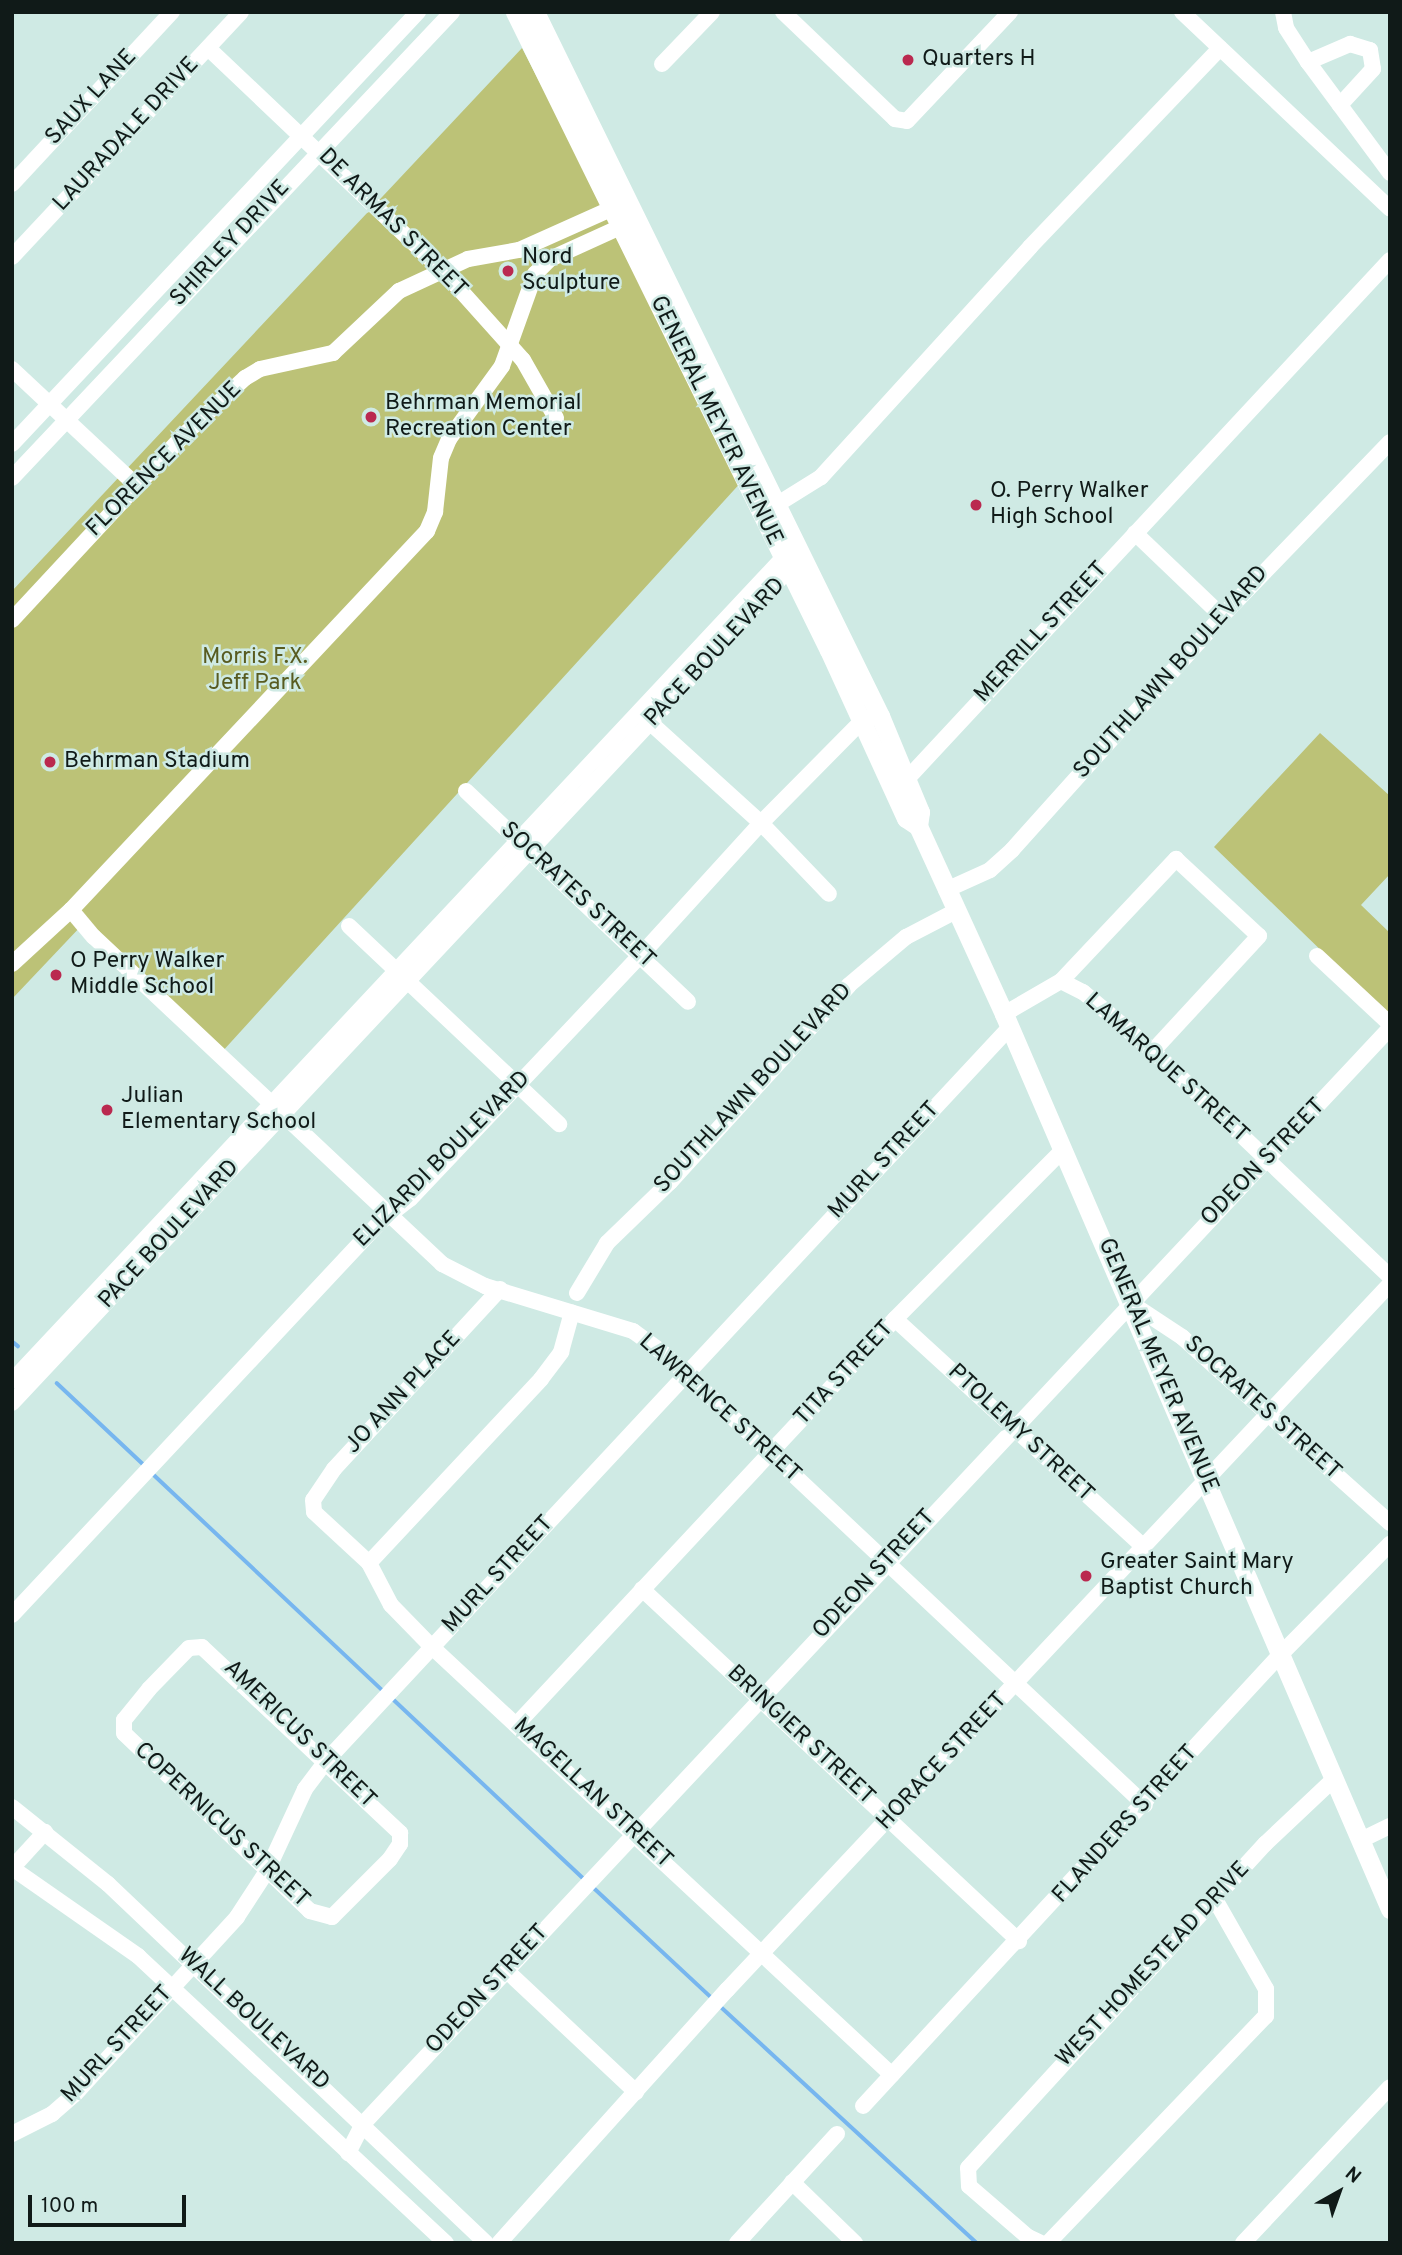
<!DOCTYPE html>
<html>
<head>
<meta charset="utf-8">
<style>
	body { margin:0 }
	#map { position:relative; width:1402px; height:2255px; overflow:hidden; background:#cfeae4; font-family:Overpass,sans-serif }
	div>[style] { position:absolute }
	.green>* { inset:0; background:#bcc277 }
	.stream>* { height:3.5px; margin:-1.75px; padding:0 1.75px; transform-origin:1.75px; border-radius:1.75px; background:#77b6ef }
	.minor>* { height:16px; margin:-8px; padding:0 8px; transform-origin:8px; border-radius:8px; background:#fff }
	.major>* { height:19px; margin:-9.5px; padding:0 9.5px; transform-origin:9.5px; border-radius:9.5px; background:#fff }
	.dots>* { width:19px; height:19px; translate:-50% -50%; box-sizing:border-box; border:4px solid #cfeae4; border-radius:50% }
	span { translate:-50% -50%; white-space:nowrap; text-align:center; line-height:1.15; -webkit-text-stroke:5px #cfeae4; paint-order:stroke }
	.poi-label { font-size:23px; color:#101a18 }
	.left { translate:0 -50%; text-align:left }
	.street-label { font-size:23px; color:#101a18 }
	.park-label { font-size:23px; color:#585b20 }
	.frame { position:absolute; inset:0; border:14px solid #101a18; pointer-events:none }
	.north { position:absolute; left:1304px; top:2157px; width:70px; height:70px; -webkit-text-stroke:5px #cfeae4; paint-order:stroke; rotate:40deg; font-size:19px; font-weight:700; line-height:28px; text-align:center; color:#101a18 }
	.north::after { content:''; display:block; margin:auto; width:24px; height:32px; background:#101a18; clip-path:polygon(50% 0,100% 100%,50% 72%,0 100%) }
	.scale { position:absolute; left:28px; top:2195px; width:158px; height:32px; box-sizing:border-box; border:4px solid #101a18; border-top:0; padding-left:9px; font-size:21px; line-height:24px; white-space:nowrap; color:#101a18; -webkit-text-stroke:5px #cfeae4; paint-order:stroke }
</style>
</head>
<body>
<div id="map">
	<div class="green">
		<div style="clip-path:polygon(522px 48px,744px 479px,221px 1053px,83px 924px,12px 999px,12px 591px)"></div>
		<div style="clip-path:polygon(1320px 733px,1390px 796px,1390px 874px,1361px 905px,1390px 933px,1390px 1017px,1214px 847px)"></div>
	</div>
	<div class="stream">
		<div style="left:12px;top:1341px;width:8px;rotate:40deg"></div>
		<div style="left:57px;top:1383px;width:120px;rotate:43.3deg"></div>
		<div style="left:152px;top:1473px;width:318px;rotate:43.3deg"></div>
		<div style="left:392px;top:1698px;width:265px;rotate:43.3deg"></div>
		<div style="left:593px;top:1887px;width:164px;rotate:43deg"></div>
		<div style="left:719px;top:2005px;width:351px;rotate:42.7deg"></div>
	</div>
	<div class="minor">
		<div style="left:783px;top:12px;width:155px;rotate:43.7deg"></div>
		<div style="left:895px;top:119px;width:12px;rotate:9deg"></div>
		<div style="left:907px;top:121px;width:150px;rotate:-46.6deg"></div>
		<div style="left:1182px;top:12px;width:286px;rotate:43.4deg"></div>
		<div style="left:1283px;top:12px;width:16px;rotate:79deg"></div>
		<div style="left:1286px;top:28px;width:40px;rotate:57.1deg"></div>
		<div style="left:1308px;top:62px;width:138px;rotate:53.5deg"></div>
		<div style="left:208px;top:48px;width:325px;rotate:43.5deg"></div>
		<div style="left:444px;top:272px;width:118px;rotate:48.1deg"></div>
		<div style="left:523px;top:360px;width:67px;rotate:60.4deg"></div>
		<div style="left:1308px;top:62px;width:46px;rotate:-23.2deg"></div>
		<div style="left:1350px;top:44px;width:21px;rotate:17deg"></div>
		<div style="left:1370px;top:50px;width:19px;rotate:81deg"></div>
		<div style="left:1373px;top:69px;width:49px;rotate:132.5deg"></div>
		<div style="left:662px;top:64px;width:72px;rotate:-46.1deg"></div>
		<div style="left:12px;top:184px;width:235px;rotate:-47.1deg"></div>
		<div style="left:12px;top:257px;width:335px;rotate:-46.9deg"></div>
		<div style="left:12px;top:369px;width:170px;rotate:43.1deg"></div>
		<div style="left:12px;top:444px;width:593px;rotate:-46.78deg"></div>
		<div style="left:12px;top:478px;width:641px;rotate:-46.64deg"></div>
		<div style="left:768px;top:510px;width:62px;rotate:-31.9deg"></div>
		<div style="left:821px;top:477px;width:311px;rotate:-47.7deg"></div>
		<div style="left:1030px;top:247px;width:275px;rotate:-46.3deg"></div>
		<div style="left:1135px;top:533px;width:120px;rotate:43.7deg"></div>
		<div style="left:12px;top:620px;width:255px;rotate:-47.1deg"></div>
		<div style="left:186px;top:433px;width:81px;rotate:-43deg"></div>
		<div style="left:245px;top:378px;width:17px;rotate:-31deg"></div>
		<div style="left:260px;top:369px;width:75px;rotate:-12.4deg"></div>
		<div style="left:333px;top:353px;width:91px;rotate:-43.2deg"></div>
		<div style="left:399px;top:291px;width:76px;rotate:-24.9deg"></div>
		<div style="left:468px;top:259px;width:52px;rotate:-10deg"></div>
		<div style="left:519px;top:250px;width:113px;rotate:-24.1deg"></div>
		<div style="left:644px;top:717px;width:158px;rotate:42.2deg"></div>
		<div style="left:761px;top:823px;width:98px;rotate:46.2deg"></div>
		<div style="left:898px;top:782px;width:9px;rotate:-18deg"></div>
		<div style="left:907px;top:779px;width:709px;rotate:-47.06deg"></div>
		<div style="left:466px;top:791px;width:306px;rotate:43.5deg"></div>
		<div style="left:946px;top:890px;width:48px;rotate:-24.4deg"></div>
		<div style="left:990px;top:870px;width:30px;rotate:-42deg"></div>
		<div style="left:1012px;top:850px;width:314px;rotate:-48.1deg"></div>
		<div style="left:1222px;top:616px;width:242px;rotate:-46deg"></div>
		<div style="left:71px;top:910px;width:35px;rotate:50deg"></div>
		<div style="left:94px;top:937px;width:478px;rotate:43.2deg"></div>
		<div style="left:442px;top:1264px;width:48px;rotate:27.1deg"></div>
		<div style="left:485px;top:1286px;width:155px;rotate:16.9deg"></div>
		<div style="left:633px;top:1331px;width:41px;rotate:36deg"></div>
		<div style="left:666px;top:1355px;width:657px;rotate:43.21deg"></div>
		<div style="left:349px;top:926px;width:289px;rotate:43.3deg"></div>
		<div style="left:1317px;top:956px;width:100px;rotate:43deg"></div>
		<div style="left:12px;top:964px;width:80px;rotate:-42.5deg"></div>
		<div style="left:71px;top:910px;width:520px;rotate:-46.79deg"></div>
		<div style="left:427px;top:531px;width:21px;rotate:-67deg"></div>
		<div style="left:435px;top:512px;width:54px;rotate:-83.7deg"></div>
		<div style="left:441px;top:458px;width:21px;rotate:-67deg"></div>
		<div style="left:449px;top:439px;width:90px;rotate:-54deg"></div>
		<div style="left:502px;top:366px;width:98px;rotate:-70.3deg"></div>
		<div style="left:535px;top:274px;width:21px;rotate:-45deg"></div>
		<div style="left:550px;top:259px;width:87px;rotate:-24.5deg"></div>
		<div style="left:1061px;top:981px;width:25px;rotate:27deg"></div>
		<div style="left:1083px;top:992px;width:92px;rotate:40.1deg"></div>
		<div style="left:1153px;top:1051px;width:327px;rotate:43.6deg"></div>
		<div style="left:1004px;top:1014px;width:66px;rotate:-30.1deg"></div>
		<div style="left:1061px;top:981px;width:168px;rotate:-46.7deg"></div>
		<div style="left:1176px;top:859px;width:113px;rotate:42.9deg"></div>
		<div style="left:1259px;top:936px;width:156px;rotate:132.7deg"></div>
		<div style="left:500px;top:1289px;width:245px;rotate:132.7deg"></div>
		<div style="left:334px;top:1469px;width:37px;rotate:124deg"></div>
		<div style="left:313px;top:1500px;width:12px;rotate:85deg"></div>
		<div style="left:314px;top:1512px;width:75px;rotate:42.8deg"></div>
		<div style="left:369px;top:1563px;width:47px;rotate:62.4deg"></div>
		<div style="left:391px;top:1605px;width:59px;rotate:45.7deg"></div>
		<div style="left:432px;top:1647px;width:628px;rotate:42.94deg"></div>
		<div style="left:577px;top:1293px;width:58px;rotate:-59deg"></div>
		<div style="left:607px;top:1243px;width:88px;rotate:-44.1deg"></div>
		<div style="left:670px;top:1182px;width:266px;rotate:-47.7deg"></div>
		<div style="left:849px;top:985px;width:75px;rotate:-40.1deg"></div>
		<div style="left:906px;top:937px;width:56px;rotate:-27.5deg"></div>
		<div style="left:1129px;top:1302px;width:64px;rotate:33.4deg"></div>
		<div style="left:1182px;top:1337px;width:279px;rotate:41.8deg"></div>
		<div style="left:895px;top:1319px;width:339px;rotate:42.5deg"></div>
		<div style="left:12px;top:1381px;width:1128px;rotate:-46.87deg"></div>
		<div style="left:783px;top:558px;width:10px;rotate:-24deg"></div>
		<div style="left:12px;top:1403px;width:927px;rotate:-46.84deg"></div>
		<div style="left:646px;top:727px;width:222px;rotate:-47.9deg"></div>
		<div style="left:369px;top:1563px;width:252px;rotate:-46.9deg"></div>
		<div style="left:541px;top:1379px;width:34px;rotate:-53deg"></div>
		<div style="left:561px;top:1352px;width:41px;rotate:-74.6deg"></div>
		<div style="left:642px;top:1589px;width:516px;rotate:43.04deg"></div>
		<div style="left:12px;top:1615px;width:537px;rotate:-46.89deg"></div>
		<div style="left:379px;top:1223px;width:39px;rotate:-38deg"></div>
		<div style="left:410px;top:1199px;width:335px;rotate:-46.6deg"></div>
		<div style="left:640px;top:956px;width:180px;rotate:-47.7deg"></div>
		<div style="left:761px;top:823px;width:145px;rotate:-45.3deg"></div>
		<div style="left:863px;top:720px;width:8px;rotate:-14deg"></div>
		<div style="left:202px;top:1647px;width:272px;rotate:43.2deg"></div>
		<div style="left:400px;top:1833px;width:11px;rotate:90deg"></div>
		<div style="left:400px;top:1844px;width:18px;rotate:124deg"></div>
		<div style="left:390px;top:1859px;width:82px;rotate:135deg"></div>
		<div style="left:332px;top:1917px;width:23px;rotate:-165deg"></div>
		<div style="left:310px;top:1911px;width:257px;rotate:-136.3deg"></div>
		<div style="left:124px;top:1733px;width:13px;rotate:-90deg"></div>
		<div style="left:124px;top:1720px;width:40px;rotate:-51deg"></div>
		<div style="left:149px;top:1689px;width:57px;rotate:-45.7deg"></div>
		<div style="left:189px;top:1648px;width:13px;rotate:-4deg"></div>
		<div style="left:517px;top:1724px;width:554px;rotate:-46.97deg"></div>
		<div style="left:895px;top:1319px;width:238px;rotate:-45.2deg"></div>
		<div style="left:12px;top:1807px;width:123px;rotate:38.7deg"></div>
		<div style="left:108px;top:1884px;width:521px;rotate:43.52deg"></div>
		<div style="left:1361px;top:1840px;width:32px;rotate:-26deg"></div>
		<div style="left:12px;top:1868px;width:154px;rotate:34.9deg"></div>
		<div style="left:138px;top:1956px;width:421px;rotate:43deg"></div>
		<div style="left:12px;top:1868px;width:49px;rotate:-47.5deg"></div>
		<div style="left:507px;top:1971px;width:177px;rotate:43.2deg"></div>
		<div style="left:863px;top:2106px;width:613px;rotate:-47.25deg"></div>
		<div style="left:1279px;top:1656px;width:158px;rotate:-45.3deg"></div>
		<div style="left:12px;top:2134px;width:45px;rotate:-26.6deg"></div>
		<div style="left:52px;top:2114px;width:30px;rotate:-41deg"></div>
		<div style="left:75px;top:2094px;width:240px;rotate:-47.5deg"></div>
		<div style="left:237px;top:1917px;width:55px;rotate:-56.9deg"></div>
		<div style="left:267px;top:1871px;width:90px;rotate:-65.1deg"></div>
		<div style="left:305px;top:1789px;width:35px;rotate:-53deg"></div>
		<div style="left:326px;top:1761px;width:1003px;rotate:-47.02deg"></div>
		<div style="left:348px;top:2153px;width:31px;rotate:-63deg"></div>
		<div style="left:362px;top:2125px;width:1503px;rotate:-46.86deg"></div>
		<div style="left:792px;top:2182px;width:88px;rotate:44.1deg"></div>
		<div style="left:499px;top:2243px;width:341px;rotate:-48deg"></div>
		<div style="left:727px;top:1990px;width:969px;rotate:-46.8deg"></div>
		<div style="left:737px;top:2243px;width:148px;rotate:-47.5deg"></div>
		<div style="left:1041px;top:2243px;width:14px;rotate:-155deg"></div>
		<div style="left:1028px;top:2237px;width:78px;rotate:-139.2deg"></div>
		<div style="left:969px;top:2186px;width:18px;rotate:-93deg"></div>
		<div style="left:968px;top:2168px;width:440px;rotate:-47.5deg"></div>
		<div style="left:1265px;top:1844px;width:93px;rotate:-43.3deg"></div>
		<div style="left:1048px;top:2243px;width:315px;rotate:-46.2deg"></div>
		<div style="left:1266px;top:2016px;width:27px;rotate:-90deg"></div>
		<div style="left:1266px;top:1989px;width:101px;rotate:-119.6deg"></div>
		<div style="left:1243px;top:2243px;width:214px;rotate:-46.7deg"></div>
	</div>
	<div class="major">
		<div style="left:515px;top:12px;width:711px;rotate:63.8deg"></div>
		<div style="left:829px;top:650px;width:185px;rotate:65.4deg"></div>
		<div style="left:906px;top:818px;width:14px;rotate:34deg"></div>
		<div style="left:918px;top:826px;width:207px;rotate:65.4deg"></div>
		<div style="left:1004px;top:1014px;width:975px;rotate:66.67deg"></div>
		<div style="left:535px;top:12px;width:784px;rotate:63.89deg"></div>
		<div style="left:880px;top:716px;width:104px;rotate:67.4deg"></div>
		<div style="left:920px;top:812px;width:14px;rotate:98deg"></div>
	</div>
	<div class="dots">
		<div style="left:908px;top:60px;background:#ba294f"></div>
		<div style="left:508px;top:271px;background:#ba294f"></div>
		<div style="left:371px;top:417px;background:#ba294f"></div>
		<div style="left:976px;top:505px;background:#ba294f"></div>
		<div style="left:50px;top:762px;background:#ba294f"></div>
		<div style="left:56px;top:975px;background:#ba294f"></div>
		<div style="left:107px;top:1110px;background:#ba294f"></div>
		<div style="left:1086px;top:1576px;background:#ba294f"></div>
	</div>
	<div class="poi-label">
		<span class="left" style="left:922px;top:60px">Quarters H</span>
		<span class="left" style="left:522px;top:271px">Nord<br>Sculpture</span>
		<span class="left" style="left:385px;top:417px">Behrman Memorial<br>Recreation Center</span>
		<span class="left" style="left:990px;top:505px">O. Perry Walker<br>High School</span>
		<span class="left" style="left:64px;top:762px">Behrman Stadium</span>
		<span class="left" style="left:70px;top:975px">O Perry Walker<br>Middle School</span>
		<span class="left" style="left:121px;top:1110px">Julian<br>Elementary School</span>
		<span class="left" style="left:1100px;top:1576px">Greater Saint Mary<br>Baptist Church</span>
	</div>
	<div class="street-label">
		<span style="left:92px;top:98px;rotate:-47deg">SAUX LANE</span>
		<span style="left:127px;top:135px;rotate:-47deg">LAURADALE DRIVE</span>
		<span style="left:392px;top:224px;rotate:45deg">DE ARMAS STREET</span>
		<span style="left:231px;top:244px;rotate:-47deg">SHIRLEY DRIVE</span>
		<span style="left:715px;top:421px;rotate:64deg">GENERAL MEYER AVENUE</span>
		<span style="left:165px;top:460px;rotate:-45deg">FLORENCE AVENUE</span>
		<span style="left:1042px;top:633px;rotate:-47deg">MERRILL STREET</span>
		<span style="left:716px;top:653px;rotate:-47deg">PACE BOULEVARD</span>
		<span style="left:1172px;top:673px;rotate:-48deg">SOUTHLAWN BOULEVARD</span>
		<span style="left:577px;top:896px;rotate:43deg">SOCRATES STREET</span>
		<span style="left:1166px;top:1069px;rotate:42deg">LAMARQUE STREET</span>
		<span style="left:754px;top:1089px;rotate:-47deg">SOUTHLAWN BOULEVARD</span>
		<span style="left:443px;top:1160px;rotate:-45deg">ELIZARDI BOULEVARD</span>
		<span style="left:885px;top:1161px;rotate:-47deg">MURL STREET</span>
		<span style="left:1264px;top:1163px;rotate:-46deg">ODEON STREET</span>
		<span style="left:170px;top:1235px;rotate:-47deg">PACE BOULEVARD</span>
		<span style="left:1157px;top:1366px;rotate:67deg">GENERAL MEYER AVENUE</span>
		<span style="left:845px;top:1374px;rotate:-47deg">TITA STREET</span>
		<span style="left:404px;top:1393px;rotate:-47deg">JO ANN PLACE</span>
		<span style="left:719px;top:1409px;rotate:42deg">LAWRENCE STREET</span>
		<span style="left:1262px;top:1409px;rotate:42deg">SOCRATES STREET</span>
		<span style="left:1020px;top:1434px;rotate:43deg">PTOLEMY STREET</span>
		<span style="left:499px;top:1575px;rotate:-47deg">MURL STREET</span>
		<span style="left:875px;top:1575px;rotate:-47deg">ODEON STREET</span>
		<span style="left:299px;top:1735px;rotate:44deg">AMERICUS STREET</span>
		<span style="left:800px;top:1736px;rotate:43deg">BRINGIER STREET</span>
		<span style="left:943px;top:1762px;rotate:-47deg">HORACE STREET</span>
		<span style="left:592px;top:1794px;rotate:43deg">MAGELLAN STREET</span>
		<span style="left:1126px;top:1825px;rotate:-48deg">FLANDERS STREET</span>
		<span style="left:221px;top:1826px;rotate:43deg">COPERNICUS STREET</span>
		<span style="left:1154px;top:1965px;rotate:-47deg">WEST HOMESTEAD DRIVE</span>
		<span style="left:488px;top:1990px;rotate:-47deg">ODEON STREET</span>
		<span style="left:253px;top:2020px;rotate:43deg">WALL BOULEVARD</span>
		<span style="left:118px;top:2045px;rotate:-47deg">MURL STREET</span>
	</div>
	<div class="park-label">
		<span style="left:255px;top:671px">Morris F.X.<br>Jeff Park</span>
	</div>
	<div class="frame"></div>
	<div class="north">N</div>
	<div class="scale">100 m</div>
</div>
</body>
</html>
